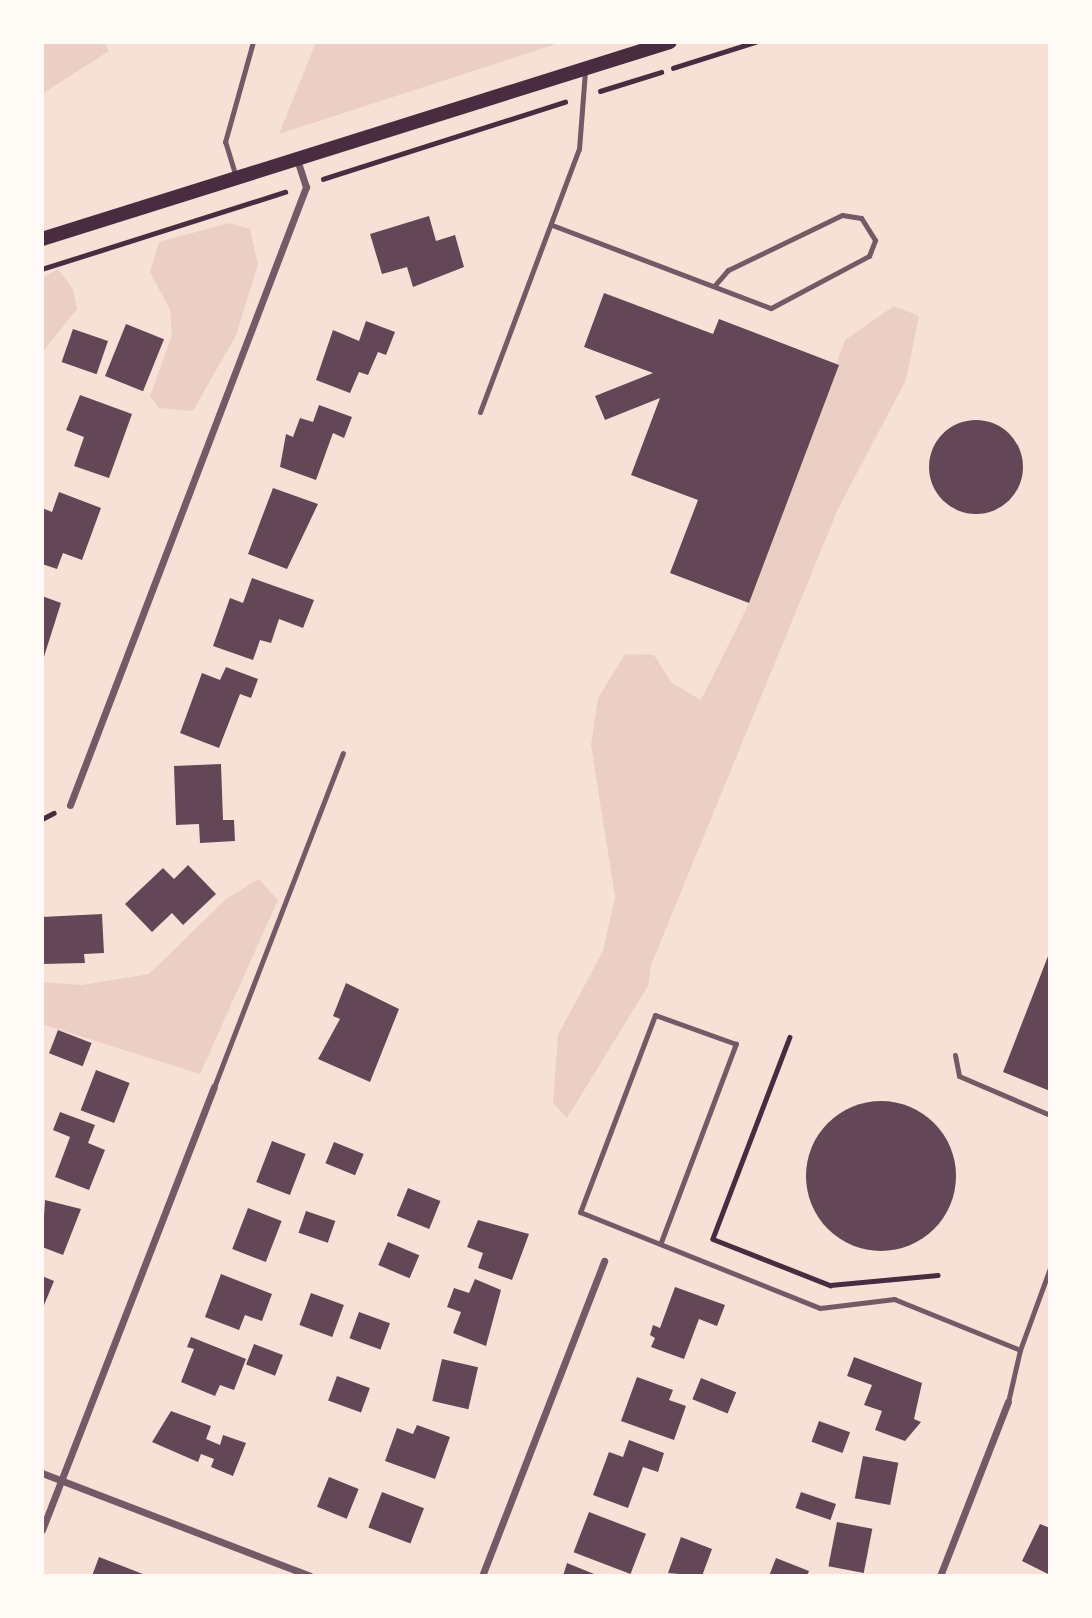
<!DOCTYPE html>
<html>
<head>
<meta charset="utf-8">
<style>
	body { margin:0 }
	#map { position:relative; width:1092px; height:1618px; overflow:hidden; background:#f7e1d7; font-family:Lora,serif }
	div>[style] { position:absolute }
	.green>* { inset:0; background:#ebcfc5 }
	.building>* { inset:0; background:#644757; transform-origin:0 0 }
	.round { border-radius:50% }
	.path>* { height:4.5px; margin:-2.25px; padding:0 2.25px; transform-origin:2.25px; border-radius:2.25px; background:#4a2c40 }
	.service>* { height:5px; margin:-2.5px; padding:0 2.5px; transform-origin:2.5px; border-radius:2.5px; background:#755966 }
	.minor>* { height:7px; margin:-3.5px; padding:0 3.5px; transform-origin:3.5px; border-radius:3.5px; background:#755966 }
	.secondary>* { height:14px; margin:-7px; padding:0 7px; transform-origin:7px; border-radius:7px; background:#4a2c40 }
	span { translate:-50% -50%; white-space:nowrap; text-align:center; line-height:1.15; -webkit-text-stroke:5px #fffaf5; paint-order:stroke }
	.frame { position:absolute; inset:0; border:44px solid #fffaf5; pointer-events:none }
</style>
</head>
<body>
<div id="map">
	<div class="green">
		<div style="clip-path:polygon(42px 42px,104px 42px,109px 51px,42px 94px)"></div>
		<div style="clip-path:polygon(316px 42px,562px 42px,279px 134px)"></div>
		<div style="clip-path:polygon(229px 223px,250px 229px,258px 264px,236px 335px,193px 411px,159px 408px,150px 396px,172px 335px,170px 310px,150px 272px,159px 242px)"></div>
		<div style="clip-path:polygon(58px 269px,73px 289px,77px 309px,42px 353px,42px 278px)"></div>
		<div style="clip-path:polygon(894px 306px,919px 316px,906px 380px,838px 509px,651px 965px,648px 986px,567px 1118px,553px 1103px,558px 1035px,603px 951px,615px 897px,591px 745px,598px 698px,625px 654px,654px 655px,672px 683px,701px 700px,749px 603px,845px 340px)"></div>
		<div style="clip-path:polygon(259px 879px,278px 900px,200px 1074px,42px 1024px,42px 982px,82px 985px,149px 974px,226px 899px)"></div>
	</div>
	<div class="building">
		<div style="clip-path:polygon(429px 216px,436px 241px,455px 235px,464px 267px,413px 287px,407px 267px,382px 274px,370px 234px)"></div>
		<div style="clip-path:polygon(604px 293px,713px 334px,719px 319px,839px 365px,749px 603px,670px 573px,698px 500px,631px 475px,660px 398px,605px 420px,595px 396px,653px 373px,584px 347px)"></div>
		<div style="clip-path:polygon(366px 321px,395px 332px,386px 355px,378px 352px,368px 375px,359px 372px,350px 393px,316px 380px,333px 330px,359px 341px)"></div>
		<div style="left:126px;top:324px;width:41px;height:56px;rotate:22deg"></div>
		<div style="left:73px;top:329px;width:37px;height:35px;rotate:19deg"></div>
		<div style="clip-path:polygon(80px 395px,132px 414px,109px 478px,74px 466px,84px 437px,66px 430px)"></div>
		<div style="clip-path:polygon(319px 405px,352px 417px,344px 438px,333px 433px,316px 480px,280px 467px,286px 434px,293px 437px,300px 418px,313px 422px)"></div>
		<div class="round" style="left:929px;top:420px;width:94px;height:94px"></div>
		<div style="clip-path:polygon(273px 488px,318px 504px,287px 569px,248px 554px)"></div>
		<div style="clip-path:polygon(59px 492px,101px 508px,82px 560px,63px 553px,57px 569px,42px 564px,42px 508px,52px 512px)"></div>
		<div style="clip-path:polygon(252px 578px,314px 600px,303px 628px,279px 619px,271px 643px,260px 640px,253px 660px,213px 646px,230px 598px,243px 603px)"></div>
		<div style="clip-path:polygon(42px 596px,61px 603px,42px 663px)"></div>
		<div style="clip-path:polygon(226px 667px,258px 679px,251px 698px,240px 694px,219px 748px,180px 733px,202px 673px,220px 680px)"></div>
		<div style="clip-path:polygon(221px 764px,223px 820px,234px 820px,235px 841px,200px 843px,199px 824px,176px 825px,174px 766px)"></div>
		<div style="clip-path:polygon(188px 865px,216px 894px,183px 925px,172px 913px,152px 932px,125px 904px,163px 868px,174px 879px)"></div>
		<div style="clip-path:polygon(102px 914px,104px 953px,84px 954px,85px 963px,42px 964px,42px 917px)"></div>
		<div style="clip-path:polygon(1050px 951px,1050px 1091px,1003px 1072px)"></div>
		<div style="clip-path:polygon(346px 983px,399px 1009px,370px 1082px,318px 1059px,340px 1019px,333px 1016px)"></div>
		<div style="left:58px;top:1030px;width:36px;height:25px;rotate:21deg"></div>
		<div style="left:96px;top:1070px;width:36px;height:43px;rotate:21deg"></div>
		<div class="round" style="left:806px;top:1101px;width:150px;height:150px"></div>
		<div style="clip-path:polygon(60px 1112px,95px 1125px,88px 1143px,105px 1150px,89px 1190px,55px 1177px,70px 1137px,53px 1130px)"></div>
		<div style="left:272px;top:1141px;width:36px;height:44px;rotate:21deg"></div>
		<div style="left:334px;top:1142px;width:32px;height:23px;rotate:22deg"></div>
		<div style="left:408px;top:1188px;width:35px;height:30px;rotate:22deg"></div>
		<div style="clip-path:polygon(45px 1200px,81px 1209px,63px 1255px,42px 1247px)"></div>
		<div style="left:248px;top:1208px;width:36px;height:44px;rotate:21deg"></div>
		<div style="left:306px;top:1211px;width:31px;height:23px;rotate:19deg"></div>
		<div style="clip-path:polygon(478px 1220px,529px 1234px,512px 1280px,478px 1268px,483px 1253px,467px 1247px)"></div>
		<div style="left:388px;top:1242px;width:34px;height:25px;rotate:23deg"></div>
		<div style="clip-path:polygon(221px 1274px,272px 1294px,262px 1321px,245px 1315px,239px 1330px,205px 1317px)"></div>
		<div style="clip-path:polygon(42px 1276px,54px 1281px,42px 1310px)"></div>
		<div style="clip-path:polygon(475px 1279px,501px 1290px,486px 1346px,453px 1333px,461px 1312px,447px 1307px,454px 1288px,469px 1293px)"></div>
		<div style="clip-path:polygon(675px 1287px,725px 1305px,717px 1326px,699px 1319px,684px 1359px,651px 1347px,655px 1338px,650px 1335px,653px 1325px,660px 1328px)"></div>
		<div style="left:311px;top:1293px;width:35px;height:34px;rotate:20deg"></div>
		<div style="left:359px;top:1312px;width:33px;height:28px;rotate:20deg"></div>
		<div style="clip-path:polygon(191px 1337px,246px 1359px,234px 1390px,220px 1385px,215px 1396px,181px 1382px,194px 1349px,187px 1347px)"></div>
		<div style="left:254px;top:1344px;width:31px;height:22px;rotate:21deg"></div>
		<div style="clip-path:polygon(854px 1357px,922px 1383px,914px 1419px,921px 1422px,905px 1441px,875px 1430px,882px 1411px,864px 1405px,872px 1385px,847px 1376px)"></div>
		<div style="left:442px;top:1359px;width:37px;height:43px;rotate:13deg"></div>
		<div style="left:337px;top:1376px;width:35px;height:26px;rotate:20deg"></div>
		<div style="clip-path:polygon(637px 1377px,673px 1390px,669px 1400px,686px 1406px,674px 1440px,621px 1421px)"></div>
		<div style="left:701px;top:1378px;width:38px;height:23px;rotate:22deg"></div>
		<div style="clip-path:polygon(171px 1411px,211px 1426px,206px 1439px,220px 1445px,223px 1435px,246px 1443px,233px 1476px,211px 1467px,214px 1459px,201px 1454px,198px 1462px,152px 1442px)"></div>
		<div style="left:819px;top:1421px;width:33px;height:22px;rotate:20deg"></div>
		<div style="clip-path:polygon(417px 1425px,450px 1437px,435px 1479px,385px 1461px,397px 1428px,413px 1434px)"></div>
		<div style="clip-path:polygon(629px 1440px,664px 1453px,658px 1472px,643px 1467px,628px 1508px,593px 1495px,609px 1452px,623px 1457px)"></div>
		<div style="left:863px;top:1456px;width:36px;height:43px;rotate:11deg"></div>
		<div style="left:329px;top:1477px;width:32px;height:32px;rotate:22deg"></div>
		<div style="left:382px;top:1492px;width:45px;height:38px;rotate:21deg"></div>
		<div style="left:801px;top:1492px;width:37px;height:17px;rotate:19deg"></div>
		<div style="left:589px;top:1512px;width:61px;height:43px;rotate:21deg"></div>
		<div style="left:837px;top:1522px;width:36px;height:45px;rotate:11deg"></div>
		<div style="clip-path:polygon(1040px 1524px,1050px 1528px,1050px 1575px,1022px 1561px)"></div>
		<div style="clip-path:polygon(681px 1537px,712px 1549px,702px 1576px,668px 1573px)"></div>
		<div style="clip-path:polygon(99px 1557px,148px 1576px,92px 1576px)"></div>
		<div style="clip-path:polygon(776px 1558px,809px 1571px,807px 1576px,769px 1576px)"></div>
		<div style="clip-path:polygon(567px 1563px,599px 1576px,563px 1576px)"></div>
	</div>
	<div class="path">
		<div style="left:673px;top:68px;width:86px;rotate:-17.6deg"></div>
		<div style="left:600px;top:91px;width:64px;rotate:-17.3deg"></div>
		<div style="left:323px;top:179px;width:254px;rotate:-17.7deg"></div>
		<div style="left:42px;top:269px;width:255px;rotate:-17.6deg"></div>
		<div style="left:42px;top:819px;width:13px;rotate:-27deg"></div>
		<div style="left:790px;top:1037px;width:216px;rotate:110.9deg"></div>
		<div style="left:713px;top:1239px;width:126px;rotate:21.5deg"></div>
		<div style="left:830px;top:1285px;width:108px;rotate:-5.3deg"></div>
	</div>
	<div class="service">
		<div style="left:236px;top:177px;width:37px;rotate:-107deg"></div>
		<div style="left:225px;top:142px;width:104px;rotate:-74.4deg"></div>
		<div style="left:552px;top:225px;width:234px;rotate:20.8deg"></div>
		<div style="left:771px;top:308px;width:111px;rotate:-28deg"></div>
		<div style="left:869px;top:256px;width:17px;rotate:-69deg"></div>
		<div style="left:875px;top:240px;width:26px;rotate:-122deg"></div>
		<div style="left:861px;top:218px;width:19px;rotate:-171deg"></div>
		<div style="left:842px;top:215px;width:127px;rotate:154.2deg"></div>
		<div style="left:728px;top:270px;width:21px;rotate:131deg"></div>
		<div style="left:480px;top:412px;width:281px;rotate:-69.4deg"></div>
		<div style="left:579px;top:149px;width:78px;rotate:-85.6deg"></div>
		<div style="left:955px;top:1055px;width:21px;rotate:79deg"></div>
		<div style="left:959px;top:1076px;width:99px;rotate:23.2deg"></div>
		<div style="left:214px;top:1087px;width:358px;rotate:-68.9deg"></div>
		<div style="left:661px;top:1242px;width:212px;rotate:-69.3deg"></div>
		<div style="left:736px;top:1044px;width:86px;rotate:-160.3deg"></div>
		<div style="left:655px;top:1015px;width:211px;rotate:110.8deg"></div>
		<div style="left:580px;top:1212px;width:258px;rotate:21.8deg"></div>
		<div style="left:820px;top:1308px;width:75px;rotate:-6.9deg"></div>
		<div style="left:894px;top:1299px;width:136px;rotate:22deg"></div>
		<div style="left:1020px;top:1350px;width:53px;rotate:103deg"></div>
		<div style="left:1020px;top:1350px;width:87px;rotate:-69.9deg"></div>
	</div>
	<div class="minor">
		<div style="left:70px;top:805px;width:662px;rotate:-69.1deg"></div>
		<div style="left:306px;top:187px;width:28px;rotate:-108deg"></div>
		<div style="left:42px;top:1473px;width:287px;rotate:21deg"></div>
		<div style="left:42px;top:1530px;width:475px;rotate:-68.8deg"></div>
		<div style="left:482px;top:1576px;width:338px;rotate:-68.8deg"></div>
		<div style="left:940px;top:1576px;width:187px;rotate:-68.7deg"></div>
	</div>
	<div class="secondary">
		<div style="left:42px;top:239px;width:658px;rotate:-17.42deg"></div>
	</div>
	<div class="frame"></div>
</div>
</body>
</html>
